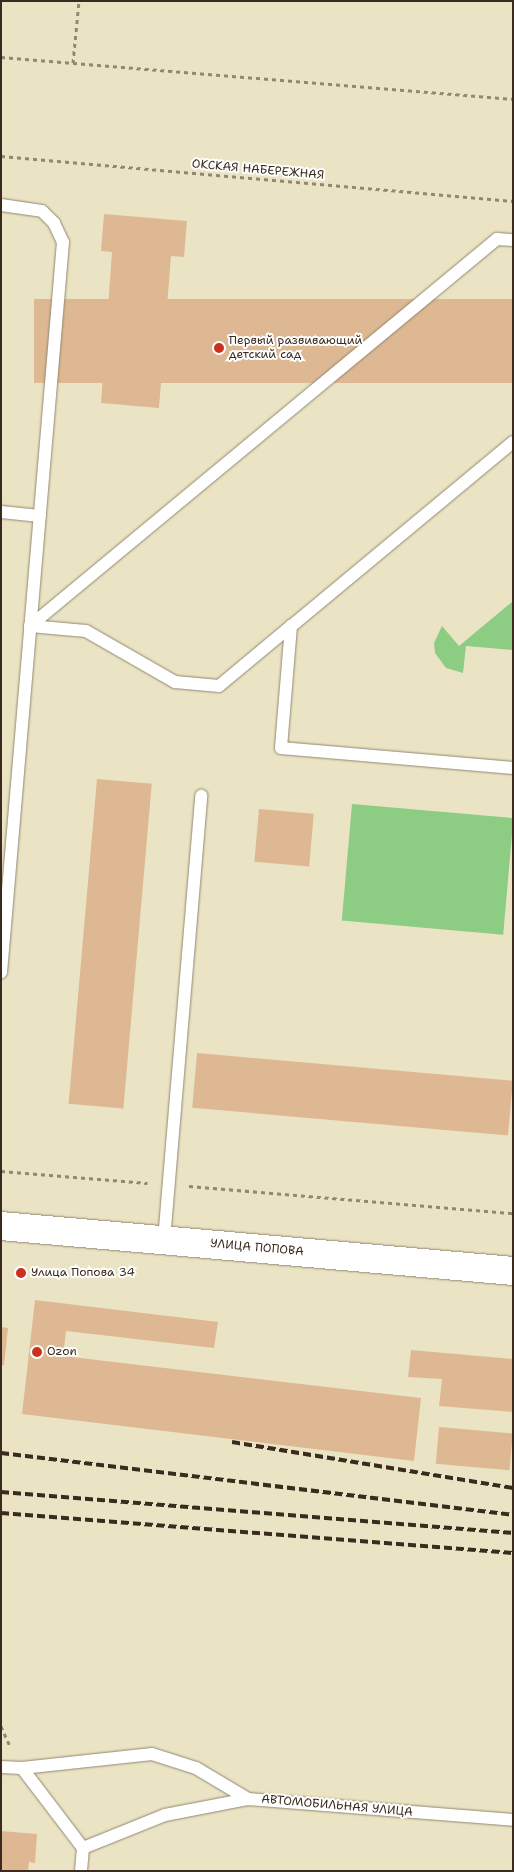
<!DOCTYPE html>
<html>
<head>
<meta charset="utf-8">
<style>
	body { margin:0 }
	#map { position:relative; width:514px; height:1872px; overflow:hidden; background:#eae4c4; font-family:"Shantell Sans",sans-serif }
	div>[style] { position:absolute }
	.green>* { inset:0; background:#8ccc83; transform-origin:0 0 }
	.building>* { inset:0; background:#deb892; transform-origin:0 0 }
	.path>* { height:3px; margin-top:-1.5px; transform-origin:0; background:repeating-linear-gradient(90deg,#928771 0 4px,transparent 0 8px) }
	.roads { filter:drop-shadow(0 0 1px #928771) drop-shadow(0 0 1px #928771) }
	.lane>* { height:12px; margin:-6px; padding:0 6px; transform-origin:6px; border-radius:6px; background:#fff }
	.secondary>* { height:28px; margin:-14px; padding:0 14px; transform-origin:14px; border-radius:14px; background:#fff }
	.rail>* { height:4px; margin-top:-2px; transform-origin:0; background:repeating-linear-gradient(90deg,#3b2a1e 0 8px,transparent 0 12px) }
	.dots>* { width:14px; height:14px; translate:-50% -50%; box-sizing:border-box; border:2px solid #fff; border-radius:50% }
	span { translate:-50% -50%; white-space:nowrap; text-align:center; line-height:1.15; -webkit-text-stroke:4px #fff; paint-order:stroke }
	.street-label { font-size:12px; color:#3b2a1e }
	.poi-label { font-size:12px; color:#3b2a1e }
	.left { translate:0 -50%; text-align:left }
	.frame { position:absolute; inset:0; border:2px solid #3b2a1e; pointer-events:none }
</style>
</head>
<body>
<div id="map">
	<div class="green">
		<div style="clip-path:polygon(513px 601px,513px 650px,466px 646px,463px 673px,446px 668px,435px 653px,434px 643px,442px 626px,459px 646px)"></div>
		<div style="left:352px;top:804px;width:162px;height:117px;rotate:5deg"></div>
	</div>
	<div class="building">
		<div style="clip-path:polygon(104px 214px,187px 221px,184px 257px,171px 256px,159px 408px,101px 403px,112px 252px,101px 251px)"></div>
		<div style="left:513px;top:299px;width:84px;height:479px;rotate:90deg"></div>
		<div style="left:97px;top:779px;width:55px;height:326px;rotate:5deg"></div>
		<div style="left:259px;top:809px;width:55px;height:53px;rotate:5deg"></div>
		<div style="left:197px;top:1053px;width:317px;height:55px;rotate:5deg"></div>
		<div style="clip-path:polygon(35px 1300px,218px 1322px,214px 1348px,66px 1331px,63px 1356px,421px 1398px,414px 1461px,22px 1414px)"></div>
		<div style="clip-path:polygon(1px 1327px,8px 1328px,4px 1365px,1px 1365px)"></div>
		<div style="clip-path:polygon(411px 1350px,513px 1359px,513px 1412px,439px 1406px,442px 1379px,408px 1377px)"></div>
		<div style="left:439px;top:1427px;width:74px;height:37px;rotate:5deg"></div>
		<div style="clip-path:polygon(1px 1831px,37px 1834px,35px 1863px,29px 1862px,28px 1871px,1px 1871px)"></div>
	</div>
	<div class="path">
		<div style="left:1px;top:57px;width:514px;rotate:4.69deg"></div>
		<div style="left:73px;top:63px;width:62px;rotate:-84.5deg"></div>
		<div style="left:1px;top:156px;width:514px;rotate:5.02deg"></div>
		<div style="left:1px;top:1171px;width:147px;rotate:4.7deg"></div>
		<div style="left:189px;top:1186px;width:325px;rotate:4.8deg"></div>
		<div style="left:1px;top:1726px;width:22px;rotate:66deg"></div>
	</div>
	<div class="roads">
		<div class="lane">
			<div style="left:1px;top:205px;width:41px;rotate:8.3deg"></div>
			<div style="left:42px;top:211px;width:17px;rotate:45deg"></div>
			<div style="left:54px;top:223px;width:21px;rotate:65deg"></div>
			<div style="left:63px;top:242px;width:733px;rotate:94.85deg"></div>
			<div style="left:513px;top:442px;width:288px;rotate:140.3deg"></div>
			<div style="left:291px;top:626px;width:122px;rotate:94.7deg"></div>
			<div style="left:281px;top:748px;width:233px;rotate:4.9deg"></div>
			<div style="left:1px;top:512px;width:39px;rotate:6deg"></div>
			<div style="left:30px;top:626px;width:607px;rotate:-39.65deg"></div>
			<div style="left:497px;top:239px;width:16px;rotate:4deg"></div>
			<div style="left:30px;top:626px;width:56px;rotate:5.1deg"></div>
			<div style="left:86px;top:631px;width:103px;rotate:29.8deg"></div>
			<div style="left:175px;top:682px;width:44px;rotate:5.2deg"></div>
			<div style="left:219px;top:686px;width:94px;rotate:-39.8deg"></div>
			<div style="left:164px;top:1240px;width:446px;rotate:-85.2deg"></div>
			<div style="left:1px;top:1767px;width:21px;rotate:3deg"></div>
			<div style="left:22px;top:1768px;width:131px;rotate:-6.1deg"></div>
			<div style="left:152px;top:1754px;width:46px;rotate:17.7deg"></div>
			<div style="left:196px;top:1768px;width:61px;rotate:30.8deg"></div>
			<div style="left:248px;top:1799px;width:266px;rotate:4.5deg"></div>
			<div style="left:22px;top:1768px;width:101px;rotate:52.7deg"></div>
			<div style="left:83px;top:1848px;width:23px;rotate:95deg"></div>
			<div style="left:83px;top:1848px;width:88px;rotate:-21.9deg"></div>
			<div style="left:165px;top:1815px;width:85px;rotate:-10.9deg"></div>
		</div>
		<div class="secondary">
			<div style="left:1px;top:1226px;width:514px;rotate:5.02deg"></div>
		</div>
	</div>
	<div class="rail">
		<div style="left:232px;top:1442px;width:285px;rotate:9.3deg"></div>
		<div style="left:1px;top:1453px;width:516px;rotate:6.9deg"></div>
		<div style="left:1px;top:1492px;width:514px;rotate:4.58deg"></div>
		<div style="left:1px;top:1513px;width:514px;rotate:4.47deg"></div>
	</div>
	<div class="dots">
		<div style="left:219px;top:348px;background:#c8321e"></div>
		<div style="left:21px;top:1273px;background:#c8321e"></div>
		<div style="left:37px;top:1352px;background:#c8321e"></div>
	</div>
	<div class="street-label">
		<span style="left:258px;top:170px;rotate:5deg">ОКСКАЯ НАБЕРЕЖНАЯ</span>
		<span style="left:257px;top:1248px;rotate:5deg">УЛИЦА ПОПОВА</span>
		<span style="left:337px;top:1806px;rotate:5deg">АВТОМОБИЛЬНАЯ УЛИЦА</span>
	</div>
	<div class="poi-label">
		<span class="left" style="left:229px;top:348px">Первый развивающий<br>детский сад</span>
		<span class="left" style="left:31px;top:1273px">Улица Попова 34</span>
		<span class="left" style="left:47px;top:1352px">Ozon</span>
	</div>
	<div class="frame"></div>
</div>
</body>
</html>
